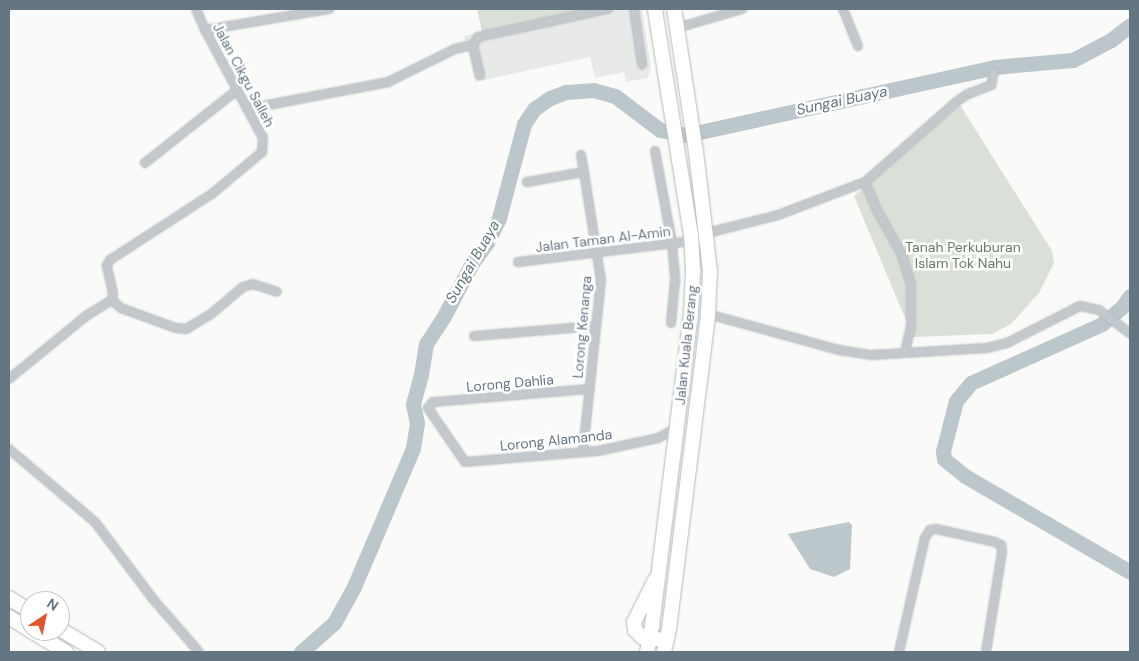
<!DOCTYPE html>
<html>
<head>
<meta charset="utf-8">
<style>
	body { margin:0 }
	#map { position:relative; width:1139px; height:661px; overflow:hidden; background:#fafaf8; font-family:"DM Sans",sans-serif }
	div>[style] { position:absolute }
	.built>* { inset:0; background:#e8e9e9 }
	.green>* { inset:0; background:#dadfd7 }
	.water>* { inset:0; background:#bbc7cb }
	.river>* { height:15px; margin:-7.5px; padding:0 7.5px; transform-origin:7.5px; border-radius:7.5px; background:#bbc7cb }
	.roads { filter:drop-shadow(0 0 1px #b4b9bd) drop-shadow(0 0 1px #b4b9bd) }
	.street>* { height:8px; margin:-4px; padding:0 4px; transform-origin:4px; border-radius:4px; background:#c3c8cc }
	.highway>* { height:14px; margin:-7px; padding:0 7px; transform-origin:7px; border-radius:7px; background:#fff }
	span { translate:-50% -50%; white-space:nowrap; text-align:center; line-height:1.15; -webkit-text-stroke:5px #fff; paint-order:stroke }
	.street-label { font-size:14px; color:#657683 }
	.park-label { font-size:14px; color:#687a64 }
	.water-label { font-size:15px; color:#60757c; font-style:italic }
	.frame { position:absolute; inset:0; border:10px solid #657683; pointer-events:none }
	.north { position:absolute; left:20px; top:591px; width:50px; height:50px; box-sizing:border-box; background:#fff; border:1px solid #c1c8cd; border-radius:50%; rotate:34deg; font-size:14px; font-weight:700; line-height:20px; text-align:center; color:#657683 }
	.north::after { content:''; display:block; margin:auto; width:18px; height:22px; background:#e4572e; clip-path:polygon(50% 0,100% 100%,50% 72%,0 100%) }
</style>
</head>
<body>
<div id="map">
	<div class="built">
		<div style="clip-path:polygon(590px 9px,642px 9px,651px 67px,648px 78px,626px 82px,624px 72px,595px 78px,590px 57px,475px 82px,464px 36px)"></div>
	</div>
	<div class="green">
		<div style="clip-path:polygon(477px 9px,590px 9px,482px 32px)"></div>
		<div style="clip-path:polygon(960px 105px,1052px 251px,1054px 263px,1039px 293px,1011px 324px,992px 334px,913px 337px,854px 196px)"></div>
	</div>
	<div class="water">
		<div style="clip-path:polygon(849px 522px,852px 525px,850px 569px,834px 577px,810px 569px,788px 534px)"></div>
	</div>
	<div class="river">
		<div style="left:1130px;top:296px;width:14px;rotate:126deg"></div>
		<div style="left:1122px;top:307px;width:26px;rotate:140deg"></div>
		<div style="left:1102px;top:324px;width:144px;rotate:155.8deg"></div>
		<div style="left:971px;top:383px;width:23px;rotate:130deg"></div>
		<div style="left:956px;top:401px;width:52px;rotate:104.6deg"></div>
		<div style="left:943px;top:451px;width:8px;rotate:83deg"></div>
		<div style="left:944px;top:459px;width:27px;rotate:39deg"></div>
		<div style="left:965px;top:476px;width:191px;rotate:30.2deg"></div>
		<div style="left:301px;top:652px;width:44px;rotate:-41.3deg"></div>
		<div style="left:334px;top:623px;width:39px;rotate:-61deg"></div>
		<div style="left:353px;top:589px;width:153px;rotate:-66.9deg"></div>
		<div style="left:413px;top:448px;width:25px;rotate:-81deg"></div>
		<div style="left:417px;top:423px;width:19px;rotate:-102deg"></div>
		<div style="left:413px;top:404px;width:30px;rotate:-75deg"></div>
		<div style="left:421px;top:375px;width:31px;rotate:-81deg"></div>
		<div style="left:426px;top:344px;width:31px;rotate:-57deg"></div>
		<div style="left:443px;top:318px;width:62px;rotate:-62.2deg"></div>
		<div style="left:472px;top:263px;width:27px;rotate:-54deg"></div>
		<div style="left:488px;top:241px;width:25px;rotate:-64deg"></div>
		<div style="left:499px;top:218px;width:97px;rotate:-75.1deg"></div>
		<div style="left:524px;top:124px;width:18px;rotate:-56deg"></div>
		<div style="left:534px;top:109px;width:19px;rotate:-35deg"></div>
		<div style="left:550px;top:98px;width:17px;rotate:-21deg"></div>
		<div style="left:566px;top:92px;width:27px;rotate:-4deg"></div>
		<div style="left:593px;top:90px;width:23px;rotate:15deg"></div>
		<div style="left:615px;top:96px;width:56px;rotate:37.1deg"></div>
		<div style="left:660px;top:130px;width:26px;rotate:11deg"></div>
		<div style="left:686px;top:135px;width:315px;rotate:-12.4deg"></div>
		<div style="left:994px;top:67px;width:79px;rotate:-5.1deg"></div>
		<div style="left:1073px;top:60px;width:43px;rotate:-27.8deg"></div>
		<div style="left:1111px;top:40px;width:24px;rotate:-38deg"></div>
	</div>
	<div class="roads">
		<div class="street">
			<div style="left:634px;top:9px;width:56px;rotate:81.7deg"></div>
			<div style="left:843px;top:9px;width:40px;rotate:68deg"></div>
			<div style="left:677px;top:28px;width:68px;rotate:-16.3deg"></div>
			<div style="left:205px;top:30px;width:126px;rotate:-9.6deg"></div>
			<div style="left:480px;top:75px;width:31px;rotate:-103deg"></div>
			<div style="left:473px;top:45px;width:9px;rotate:-58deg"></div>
			<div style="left:478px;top:37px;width:133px;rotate:-12.2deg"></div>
			<div style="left:247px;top:109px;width:144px;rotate:-10.8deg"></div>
			<div style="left:388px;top:82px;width:75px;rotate:-26.2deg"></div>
			<div style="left:455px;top:49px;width:18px;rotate:-13deg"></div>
			<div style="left:655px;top:151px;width:94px;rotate:79.5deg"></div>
			<div style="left:672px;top:243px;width:38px;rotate:85deg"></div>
			<div style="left:675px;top:281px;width:42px;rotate:95.4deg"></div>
			<div style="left:581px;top:155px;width:17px;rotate:80deg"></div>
			<div style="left:145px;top:163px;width:117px;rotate:-38.4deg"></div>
			<div style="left:527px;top:182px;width:58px;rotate:-10deg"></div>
			<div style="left:584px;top:172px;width:109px;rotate:81.1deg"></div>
			<div style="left:601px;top:280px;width:173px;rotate:96deg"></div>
			<div style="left:865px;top:182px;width:33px;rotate:67deg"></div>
			<div style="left:878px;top:212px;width:49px;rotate:60.8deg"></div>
			<div style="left:902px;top:255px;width:30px;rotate:73deg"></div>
			<div style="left:911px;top:284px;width:42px;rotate:90deg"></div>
			<div style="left:911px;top:326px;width:27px;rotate:103deg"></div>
			<div style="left:707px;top:233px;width:73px;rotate:-14.2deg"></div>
			<div style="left:778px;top:215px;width:93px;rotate:-20.8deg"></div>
			<div style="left:865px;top:182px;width:121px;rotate:-41.3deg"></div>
			<div style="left:956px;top:102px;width:14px;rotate:-34deg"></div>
			<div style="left:968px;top:94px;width:25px;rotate:-21deg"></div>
			<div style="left:991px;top:85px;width:13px;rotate:-77deg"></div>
			<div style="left:518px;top:262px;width:174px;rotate:-6.9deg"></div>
			<div style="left:112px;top:300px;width:12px;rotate:42deg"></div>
			<div style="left:121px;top:308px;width:59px;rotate:20deg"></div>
			<div style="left:176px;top:328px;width:10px;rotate:6deg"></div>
			<div style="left:186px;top:329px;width:29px;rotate:-31deg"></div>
			<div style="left:211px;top:314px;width:42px;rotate:-40.2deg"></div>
			<div style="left:243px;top:287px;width:10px;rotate:-17deg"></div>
			<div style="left:253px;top:284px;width:25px;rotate:18deg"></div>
			<div style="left:708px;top:314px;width:136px;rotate:15.4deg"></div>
			<div style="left:839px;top:350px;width:33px;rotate:9deg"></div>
			<div style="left:872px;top:355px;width:115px;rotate:-3.5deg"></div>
			<div style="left:987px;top:348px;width:21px;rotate:-14deg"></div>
			<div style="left:1007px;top:343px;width:82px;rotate:-26.9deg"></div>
			<div style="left:1080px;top:306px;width:19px;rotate:12deg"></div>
			<div style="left:1099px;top:310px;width:39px;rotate:37deg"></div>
			<div style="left:474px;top:336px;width:122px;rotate:-4.7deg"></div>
			<div style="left:9px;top:379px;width:99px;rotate:-39.3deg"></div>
			<div style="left:86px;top:316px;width:31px;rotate:-32deg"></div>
			<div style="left:112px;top:300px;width:7px;rotate:-82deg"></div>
			<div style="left:113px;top:293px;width:28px;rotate:-103deg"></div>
			<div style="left:107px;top:266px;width:7px;rotate:-63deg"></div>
			<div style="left:110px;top:260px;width:123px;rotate:-33deg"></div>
			<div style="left:213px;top:193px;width:64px;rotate:-39.9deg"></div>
			<div style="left:262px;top:152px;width:14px;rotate:-86deg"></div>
			<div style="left:263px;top:138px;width:123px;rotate:-118.2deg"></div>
			<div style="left:205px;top:30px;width:23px;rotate:-113deg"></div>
			<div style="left:589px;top:389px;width:157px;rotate:175.2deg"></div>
			<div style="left:433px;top:402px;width:8px;rotate:130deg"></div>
			<div style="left:428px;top:408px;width:65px;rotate:55.6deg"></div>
			<div style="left:465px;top:462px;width:133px;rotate:-4.7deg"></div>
			<div style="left:598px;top:451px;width:61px;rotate:-12.2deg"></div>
			<div style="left:658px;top:438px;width:21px;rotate:-28deg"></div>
			<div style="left:9px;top:449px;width:113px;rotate:40.3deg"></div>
			<div style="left:95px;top:522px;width:96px;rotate:53deg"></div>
			<div style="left:153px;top:599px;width:70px;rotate:49deg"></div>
			<div style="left:899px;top:652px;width:117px;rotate:-77.2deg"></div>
			<div style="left:925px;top:538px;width:9px;rotate:-58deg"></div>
			<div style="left:930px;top:530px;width:6px;rotate:-9deg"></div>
			<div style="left:936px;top:529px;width:60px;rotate:12.4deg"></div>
			<div style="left:995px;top:542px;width:7px;rotate:27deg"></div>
			<div style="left:1001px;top:545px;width:7px;rotate:82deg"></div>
			<div style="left:1002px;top:552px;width:101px;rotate:99.1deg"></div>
		</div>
		<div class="highway">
			<div style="left:655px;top:580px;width:47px;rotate:116.6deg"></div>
			<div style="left:634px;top:622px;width:8px;rotate:83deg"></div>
			<div style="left:635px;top:630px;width:10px;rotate:45deg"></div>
			<div style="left:642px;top:637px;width:8px;rotate:23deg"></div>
			<div style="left:649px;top:640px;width:9px;rotate:-6deg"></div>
			<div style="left:9px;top:598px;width:25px;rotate:32deg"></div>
			<div style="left:9px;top:617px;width:25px;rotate:32deg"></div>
			<div style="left:60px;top:629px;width:44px;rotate:31.2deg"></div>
			<div style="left:31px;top:631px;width:41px;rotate:31deg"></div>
			<div style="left:647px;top:652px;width:26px;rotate:-79deg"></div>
			<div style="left:652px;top:626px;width:316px;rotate:-82.9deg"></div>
			<div style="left:691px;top:312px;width:41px;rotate:-87.2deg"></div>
			<div style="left:693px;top:271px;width:36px;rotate:-93deg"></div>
			<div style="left:691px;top:235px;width:229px;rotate:-99.1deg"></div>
			<div style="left:664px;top:652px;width:24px;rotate:-78deg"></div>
			<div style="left:669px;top:629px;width:317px;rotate:-82.9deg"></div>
			<div style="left:708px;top:314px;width:43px;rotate:-87.3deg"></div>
			<div style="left:710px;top:271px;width:120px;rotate:-96.7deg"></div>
			<div style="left:696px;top:152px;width:145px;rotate:-98.7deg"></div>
		</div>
	</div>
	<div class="street-label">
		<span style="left:244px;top:75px;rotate:62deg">Jalan Cikgu Salleh</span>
		<span style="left:603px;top:239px;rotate:-7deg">Jalan Taman Al-Amin</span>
		<span style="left:582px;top:327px;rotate:-85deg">Lorong Kenanga</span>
		<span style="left:686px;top:345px;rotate:-84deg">Jalan Kuala Berang</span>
		<span style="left:510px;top:383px;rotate:-5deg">Lorong Dahlia</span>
		<span style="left:556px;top:440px;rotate:-6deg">Lorong Alamanda</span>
	</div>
	<div class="park-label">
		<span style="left:963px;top:255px">Tanah Perkuburan<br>Islam Tok Nahu</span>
	</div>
	<div class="water-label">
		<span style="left:842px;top:101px;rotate:-12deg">Sungai Buaya</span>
		<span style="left:473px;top:262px;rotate:-60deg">Sungai Buaya</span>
	</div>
	<div class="frame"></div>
	<div class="north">N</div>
</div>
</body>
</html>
